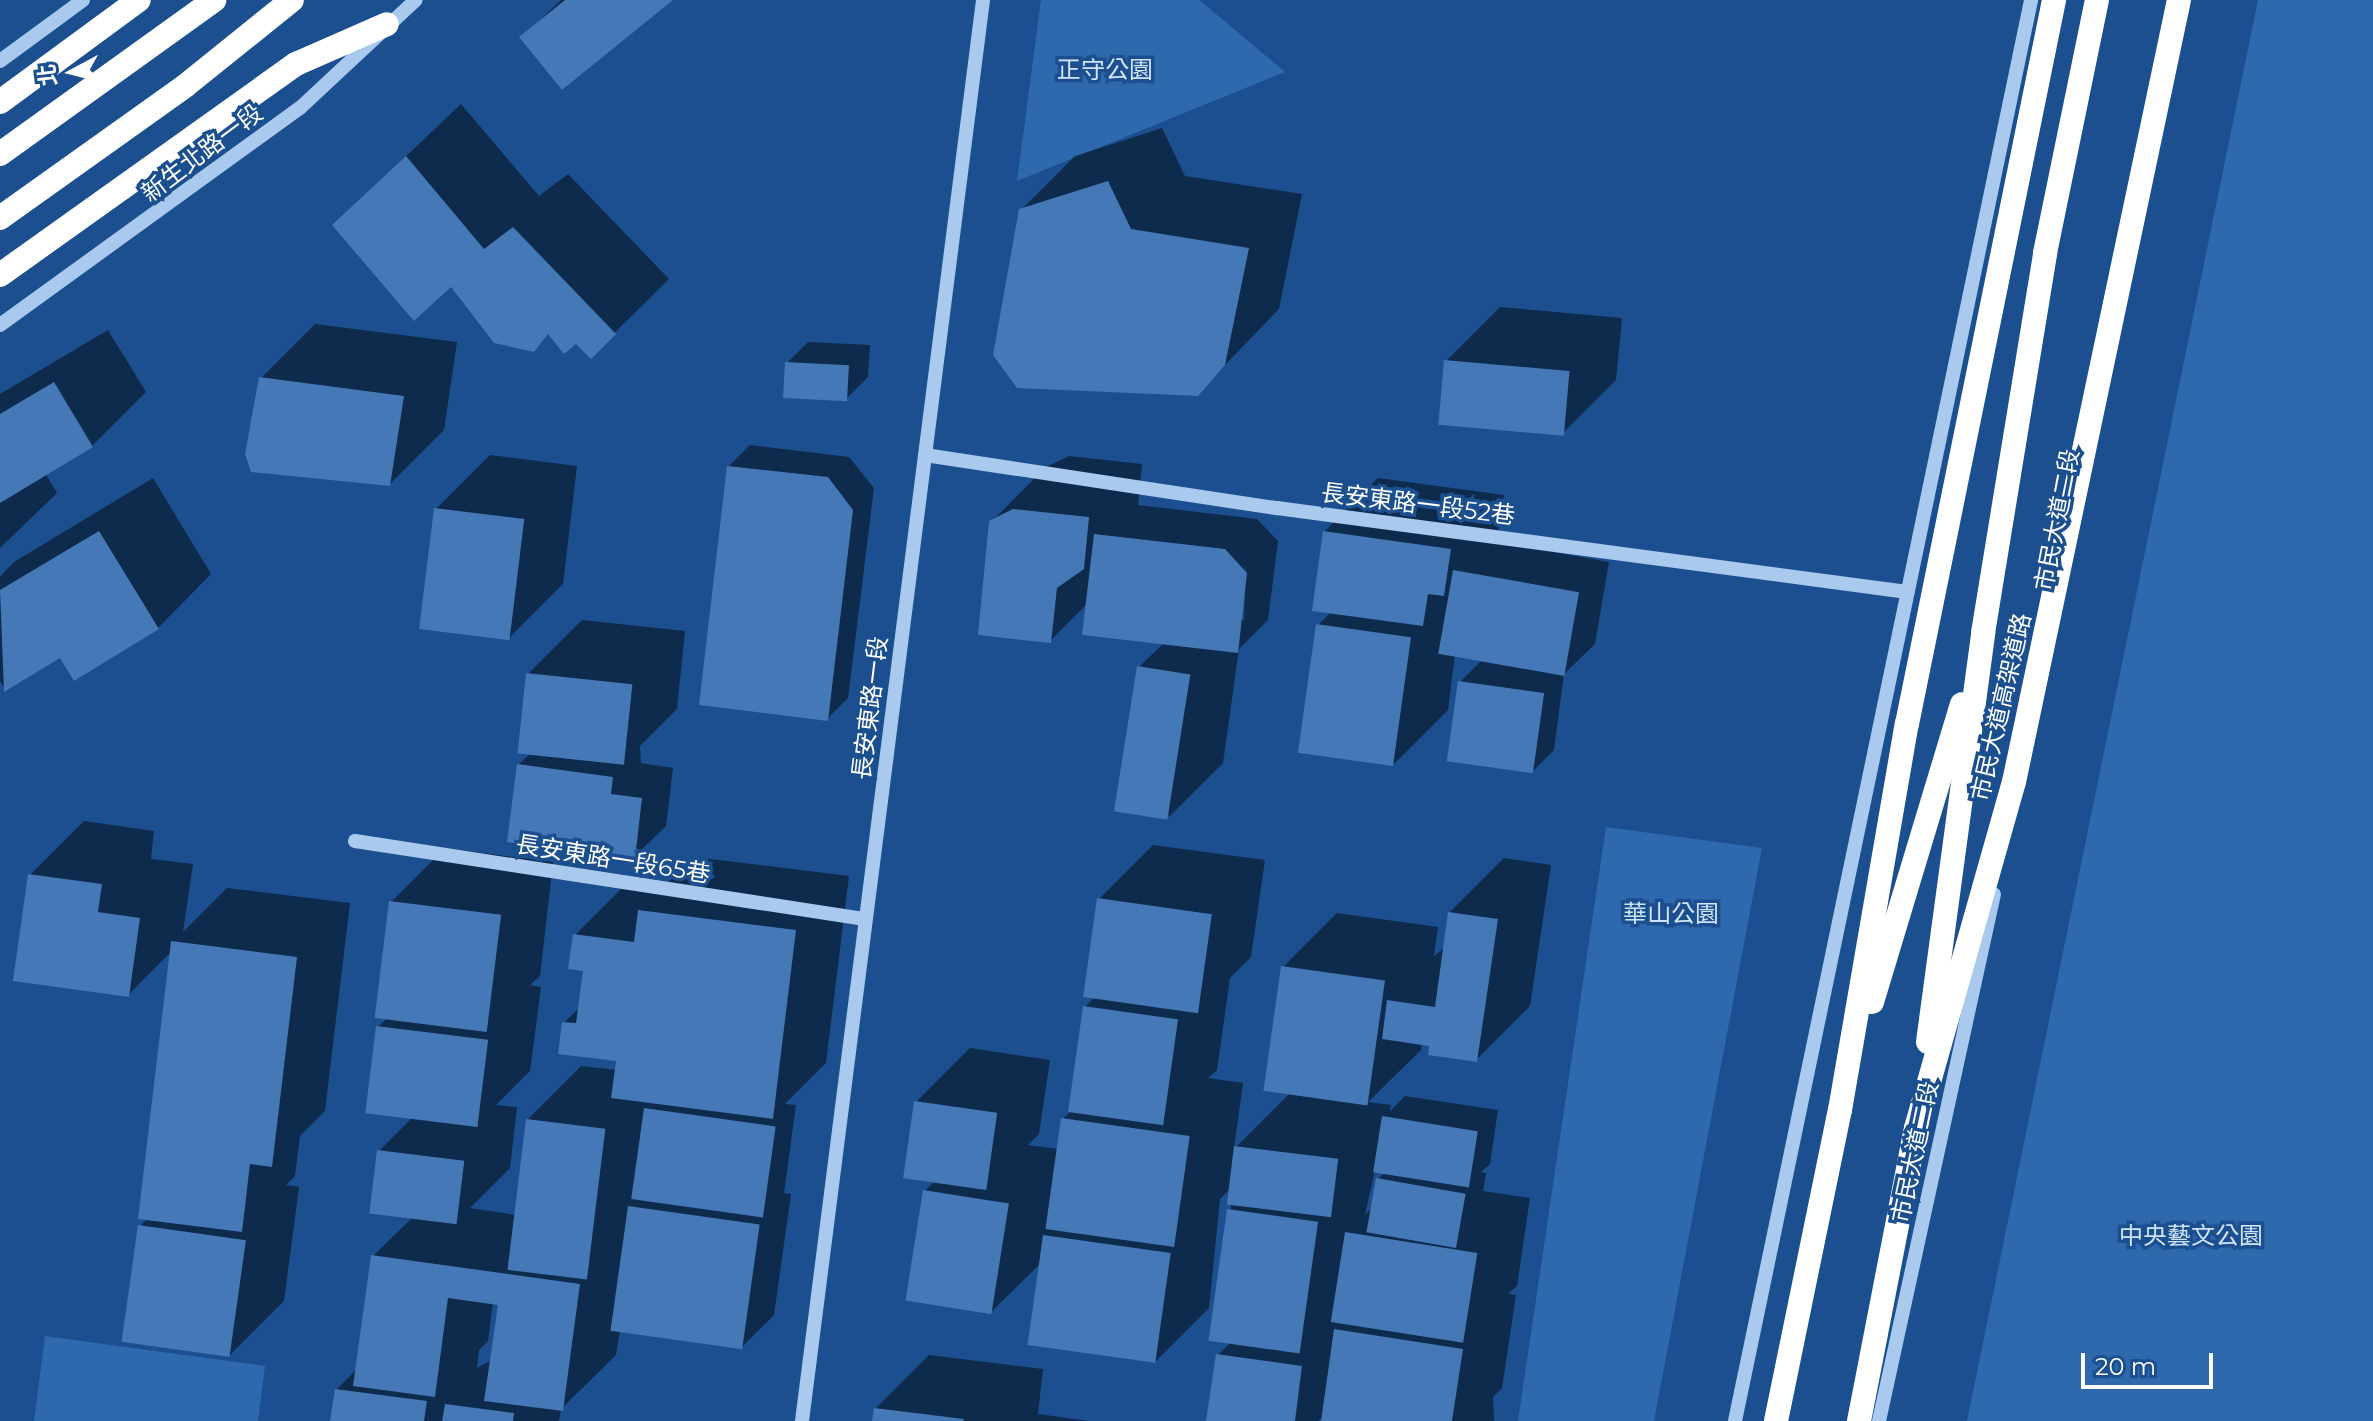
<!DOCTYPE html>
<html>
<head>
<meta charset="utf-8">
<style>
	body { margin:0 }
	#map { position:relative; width:2373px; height:1421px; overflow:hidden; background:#1b4f8f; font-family:Montserrat,"Noto Sans TC",sans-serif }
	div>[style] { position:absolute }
	.green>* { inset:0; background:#2e69ad }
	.shadow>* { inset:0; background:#0007 }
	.building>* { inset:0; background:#4478b7; transform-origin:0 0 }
	.minor>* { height:14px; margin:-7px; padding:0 7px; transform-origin:7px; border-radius:7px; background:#a9c9ee }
	.highway>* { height:24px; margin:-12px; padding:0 12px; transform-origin:12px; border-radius:12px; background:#fff }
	span { translate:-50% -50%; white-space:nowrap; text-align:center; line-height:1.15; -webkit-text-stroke:7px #1b4f8f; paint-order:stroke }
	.park-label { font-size:24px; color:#cfe3fa }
	.street-label { font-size:24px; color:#fff }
	.north { position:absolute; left:32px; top:32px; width:80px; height:80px; -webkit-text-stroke:6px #1b4f8f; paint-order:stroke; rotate:263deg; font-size:22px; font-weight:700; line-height:32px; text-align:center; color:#fff }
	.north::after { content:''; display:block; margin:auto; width:28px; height:36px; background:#fff; clip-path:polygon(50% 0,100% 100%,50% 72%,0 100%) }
	.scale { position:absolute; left:2081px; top:1353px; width:132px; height:36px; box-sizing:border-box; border:4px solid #fff; border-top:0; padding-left:10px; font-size:24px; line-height:28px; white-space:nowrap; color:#fff; -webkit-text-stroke:6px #1b4f8f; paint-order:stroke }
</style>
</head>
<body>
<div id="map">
	<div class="green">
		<div style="clip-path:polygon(1041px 0,1199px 0,1285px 72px,1017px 181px)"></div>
		<div style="clip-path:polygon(2258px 0,2373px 0,2373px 1421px,1967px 1421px)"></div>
		<div style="clip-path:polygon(1606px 827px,1762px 848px,1654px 1421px,1518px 1421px)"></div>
		<div style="clip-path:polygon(45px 1336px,265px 1366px,258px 1421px,34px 1421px)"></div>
	</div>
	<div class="shadow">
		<div style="clip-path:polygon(561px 0,670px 0,522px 37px)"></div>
		<div style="clip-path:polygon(461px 104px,539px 196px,568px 174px,669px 279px,591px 356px,577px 342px,549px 333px,533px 349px,452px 284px,334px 225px)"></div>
		<div style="clip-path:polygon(1162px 128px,1185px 176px,1302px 194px,1279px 309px,1197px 394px,1021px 210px,1075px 156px)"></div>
		<div style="clip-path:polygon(1500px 307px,1622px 318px,1616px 380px,1562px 434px,1446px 361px)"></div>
		<div style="clip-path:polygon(315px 324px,457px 342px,444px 430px,390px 484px,261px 378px)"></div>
		<div style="clip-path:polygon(108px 330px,146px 392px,92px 446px,45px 473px,57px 493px,0 548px,0 394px)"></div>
		<div style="clip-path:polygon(808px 342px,870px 345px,868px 377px,847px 398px,787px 363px)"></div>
		<div style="clip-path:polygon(750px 445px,849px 457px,874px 488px,848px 698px,827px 719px,729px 466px)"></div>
		<div style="clip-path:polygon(490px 455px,577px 466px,563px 584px,509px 638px,436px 509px)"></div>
		<div style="clip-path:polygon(evenodd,1069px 456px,1142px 464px,1138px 505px,1257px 519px,1278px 541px,1268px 620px,1239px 649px,1223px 763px,1169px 817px,1139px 667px,1164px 643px,1088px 603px,1050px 641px,991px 522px,1046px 467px,1069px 456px,1246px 563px,1244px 620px,1240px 620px,1246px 563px)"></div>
		<div style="clip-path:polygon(153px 478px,211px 574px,158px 628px,61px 656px,5px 689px,0 681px,0 577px,14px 562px)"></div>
		<div style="clip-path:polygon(1378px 478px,1504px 495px,1497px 542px,1609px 562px,1595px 644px,1564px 674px,1554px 750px,1533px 771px,1460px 682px,1482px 660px,1455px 655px,1448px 710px,1394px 764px,1318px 625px,1331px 612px,1324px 532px)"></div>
		<div style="clip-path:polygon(582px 620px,685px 631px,677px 709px,640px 746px,641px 763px,673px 768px,666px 826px,634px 857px,518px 765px,531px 753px,528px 674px)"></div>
		<div style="clip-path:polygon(84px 821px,154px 831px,151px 859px,193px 864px,183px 932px,227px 888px,350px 903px,325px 1111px,300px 1136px,295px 1176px,286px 1185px,299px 1187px,284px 1301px,230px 1355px,140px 1226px,148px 1218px,172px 951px,128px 995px,30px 875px)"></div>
		<div style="clip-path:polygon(evenodd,1153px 845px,1265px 860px,1251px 957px,1230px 978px,1217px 1070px,1208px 1078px,1243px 1083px,1234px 1149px,1290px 1093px,1283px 967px,1337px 913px,1438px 927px,1434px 956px,1445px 947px,1450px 912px,1504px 858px,1551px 865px,1530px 1006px,1476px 1060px,1422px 1042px,1421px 1050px,1368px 1102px,1391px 1105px,1390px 1111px,1405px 1096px,1498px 1110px,1490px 1164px,1481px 1172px,1486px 1173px,1483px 1191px,1530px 1198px,1517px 1286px,1508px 1294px,1516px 1295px,1502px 1388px,1493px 1397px,1494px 1421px,1323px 1421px,1323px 1416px,1319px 1421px,1208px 1421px,1218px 1355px,1231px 1342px,1231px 1188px,1220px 1199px,1209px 1308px,1155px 1362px,1042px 1262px,992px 1311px,925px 1191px,935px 1181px,916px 1102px,970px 1048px,1050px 1060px,1039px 1134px,1028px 1145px,1058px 1149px,1063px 1119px,1071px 1111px,1085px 1007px,1095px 997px,1099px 899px,1153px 845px,1375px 1170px,1385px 1172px,1378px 1179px,1373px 1207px,1365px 1215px,1375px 1170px)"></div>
		<div style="clip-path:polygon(evenodd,445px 848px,553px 862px,540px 976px,530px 985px,541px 987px,530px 1071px,496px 1105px,517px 1107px,510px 1168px,470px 1208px,516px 1215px,527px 1120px,581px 1066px,617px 1070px,618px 1060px,564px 1023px,581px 1006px,586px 969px,575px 935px,629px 881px,664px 886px,694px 857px,849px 876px,826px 1063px,785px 1104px,796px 1105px,784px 1193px,791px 1194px,774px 1315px,742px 1347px,620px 1330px,616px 1355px,561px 1409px,559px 1421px,332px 1421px,336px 1390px,358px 1368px,373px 1256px,413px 1217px,379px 1151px,413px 1117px,378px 1027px,388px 1017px,391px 902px,445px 848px,493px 1302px,500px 1303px,492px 1360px,477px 1368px,479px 1350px,488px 1341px,493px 1302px)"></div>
		<div style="clip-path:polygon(929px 1355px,1043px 1369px,1038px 1414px,1089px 1421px,874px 1421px,875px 1409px)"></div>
	</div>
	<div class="building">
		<div style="clip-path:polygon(565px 0,673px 0,562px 90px,519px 37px)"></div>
		<div style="clip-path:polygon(406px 156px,484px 249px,513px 227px,616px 334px,591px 359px,576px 344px,564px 354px,548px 334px,534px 352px,494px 343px,451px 287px,414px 321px,332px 225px)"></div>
		<div style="clip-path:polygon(1108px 181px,1131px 229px,1249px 248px,1225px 365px,1198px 396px,1017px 388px,993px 355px,1019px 209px)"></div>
		<div style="left:1444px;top:360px;width:126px;height:65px;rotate:5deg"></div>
		<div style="left:785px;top:362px;width:64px;height:36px;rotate:3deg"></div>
		<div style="clip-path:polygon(259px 377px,404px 396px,390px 486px,251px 472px,245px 454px)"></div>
		<div style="clip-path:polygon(54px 382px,93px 447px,0 503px,0 414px)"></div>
		<div style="clip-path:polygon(727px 466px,828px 477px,853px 510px,828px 721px,699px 705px)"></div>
		<div style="left:434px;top:508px;width:91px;height:122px;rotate:7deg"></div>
		<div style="clip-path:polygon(1013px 509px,1089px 517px,1084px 569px,1057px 588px,1051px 643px,978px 635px,989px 521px)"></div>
		<div style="clip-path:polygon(99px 531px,159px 629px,74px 681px,60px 658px,4px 692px,0 590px)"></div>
		<div style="clip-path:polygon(1323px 531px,1451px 549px,1444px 596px,1428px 594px,1423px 626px,1312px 611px)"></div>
		<div style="clip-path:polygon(1094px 534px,1225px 549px,1247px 573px,1238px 653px,1082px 635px)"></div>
		<div style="left:1453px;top:570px;width:128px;height:85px;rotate:10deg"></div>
		<div style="left:1316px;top:624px;width:96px;height:130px;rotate:8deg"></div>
		<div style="left:1137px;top:666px;width:54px;height:147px;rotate:9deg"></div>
		<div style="left:526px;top:673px;width:107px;height:81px;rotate:6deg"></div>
		<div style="left:1458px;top:681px;width:87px;height:81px;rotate:8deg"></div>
		<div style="clip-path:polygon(517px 764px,613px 777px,611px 794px,642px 798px,635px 859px,507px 842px)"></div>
		<div style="clip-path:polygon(28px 874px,102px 884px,98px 912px,140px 918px,129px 997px,13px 981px)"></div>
		<div style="left:1097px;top:898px;width:116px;height:100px;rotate:8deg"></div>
		<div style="left:389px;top:901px;width:113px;height:118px;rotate:7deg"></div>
		<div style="clip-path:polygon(638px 910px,796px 930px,773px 1119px,611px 1098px,616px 1061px,558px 1054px,562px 1022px,576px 1023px,583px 971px,568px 969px,573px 934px,634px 942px)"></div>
		<div style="clip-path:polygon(1448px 912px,1498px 919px,1477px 1062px,1428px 1055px,1429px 1046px,1382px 1039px,1387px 1000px,1435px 1007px)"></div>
		<div style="clip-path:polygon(171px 941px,297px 957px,272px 1167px,250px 1164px,242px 1232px,138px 1219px)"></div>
		<div style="left:1281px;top:966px;width:105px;height:126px;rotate:8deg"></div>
		<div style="left:1083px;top:1006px;width:96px;height:107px;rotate:8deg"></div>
		<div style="left:376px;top:1026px;width:113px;height:88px;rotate:7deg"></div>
		<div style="left:914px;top:1101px;width:84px;height:78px;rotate:8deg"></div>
		<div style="left:644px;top:1108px;width:133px;height:92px;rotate:8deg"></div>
		<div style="left:1382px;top:1116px;width:97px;height:57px;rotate:9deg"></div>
		<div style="left:1061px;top:1118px;width:130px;height:112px;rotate:8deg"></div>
		<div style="left:526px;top:1119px;width:80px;height:152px;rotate:7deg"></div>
		<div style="left:1234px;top:1146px;width:105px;height:59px;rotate:7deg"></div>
		<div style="left:377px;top:1150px;width:88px;height:64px;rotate:7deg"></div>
		<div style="left:1376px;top:1178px;width:91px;height:55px;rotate:10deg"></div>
		<div style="left:923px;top:1190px;width:87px;height:112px;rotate:9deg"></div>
		<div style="left:628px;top:1206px;width:133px;height:126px;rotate:8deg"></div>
		<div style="left:1227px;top:1209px;width:92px;height:133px;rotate:8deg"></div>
		<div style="left:138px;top:1225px;width:109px;height:118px;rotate:8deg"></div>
		<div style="left:1345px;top:1232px;width:134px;height:91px;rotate:9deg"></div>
		<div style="left:1043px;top:1235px;width:129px;height:111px;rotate:8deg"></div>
		<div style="clip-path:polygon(371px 1255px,580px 1284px,563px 1411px,484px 1401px,498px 1305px,448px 1298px,435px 1397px,353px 1386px)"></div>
		<div style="clip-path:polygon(1334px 1329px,1463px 1349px,1452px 1421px,1321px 1421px)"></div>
		<div style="clip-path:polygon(1216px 1354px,1302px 1366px,1295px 1421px,1206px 1421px)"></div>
		<div style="clip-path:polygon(335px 1389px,427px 1401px,424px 1421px,330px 1421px)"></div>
		<div style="clip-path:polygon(445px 1404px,514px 1413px,513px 1421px,442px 1421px)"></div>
		<div style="clip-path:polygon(874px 1408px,964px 1419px,963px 1421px,872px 1421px)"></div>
	</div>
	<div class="minor">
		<div style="left:0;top:61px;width:103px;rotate:-36.3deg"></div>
		<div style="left:0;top:325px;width:370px;rotate:-35.9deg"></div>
		<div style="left:300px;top:108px;width:158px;rotate:-43deg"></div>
		<div style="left:925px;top:455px;width:356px;rotate:8.6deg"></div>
		<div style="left:1277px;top:508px;width:636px;rotate:7.59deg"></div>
		<div style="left:355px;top:841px;width:516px;rotate:8.7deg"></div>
		<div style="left:802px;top:1421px;width:1432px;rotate:-82.74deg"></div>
		<div style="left:1735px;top:1421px;width:1452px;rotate:-78.23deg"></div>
		<div style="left:1879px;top:1421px;width:539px;rotate:-77.69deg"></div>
	</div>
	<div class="highway">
		<div style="left:0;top:102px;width:172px;rotate:-36.3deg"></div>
		<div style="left:0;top:154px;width:264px;rotate:-35.7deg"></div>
		<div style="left:0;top:218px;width:227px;rotate:-35.5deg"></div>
		<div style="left:185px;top:86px;width:137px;rotate:-38.8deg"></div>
		<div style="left:0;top:275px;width:364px;rotate:-35.5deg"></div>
		<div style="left:296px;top:64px;width:99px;rotate:-23.7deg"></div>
		<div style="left:1872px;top:1002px;width:311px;rotate:-73.2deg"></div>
		<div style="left:1928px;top:1042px;width:413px;rotate:-82.3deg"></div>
		<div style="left:1983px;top:633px;width:385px;rotate:-80.7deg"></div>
		<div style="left:2045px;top:253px;width:258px;rotate:-78.4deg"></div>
		<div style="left:1776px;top:1421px;width:318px;rotate:-78.4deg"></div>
		<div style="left:1840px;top:1110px;width:392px;rotate:-80.2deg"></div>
		<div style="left:1907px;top:724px;width:739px;rotate:-78.52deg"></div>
		<div style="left:1859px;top:1421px;width:298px;rotate:-79deg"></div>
		<div style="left:1916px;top:1128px;width:360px;rotate:-74.2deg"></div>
		<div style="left:2014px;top:782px;width:799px;rotate:-78.09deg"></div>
	</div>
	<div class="park-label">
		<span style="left:1105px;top:70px">正守公園</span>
		<span style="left:1671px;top:914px">華山公園</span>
		<span style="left:2191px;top:1236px">中央藝文公園</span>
	</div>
	<div class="street-label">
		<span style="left:202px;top:153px;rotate:-37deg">新生北路一段</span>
		<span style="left:1418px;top:504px;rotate:7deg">長安東路一段52巷</span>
		<span style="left:2057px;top:520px;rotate:-79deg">市民大道二段</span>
		<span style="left:2001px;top:707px;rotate:-77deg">市民大道高架道路</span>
		<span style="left:870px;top:708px;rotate:-83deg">長安東路一段</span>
		<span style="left:613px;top:859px;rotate:9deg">長安東路一段65巷</span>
		<span style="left:1915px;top:1152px;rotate:-78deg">市民大道二段</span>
	</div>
	<div class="north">北</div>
	<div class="scale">20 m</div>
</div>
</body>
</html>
